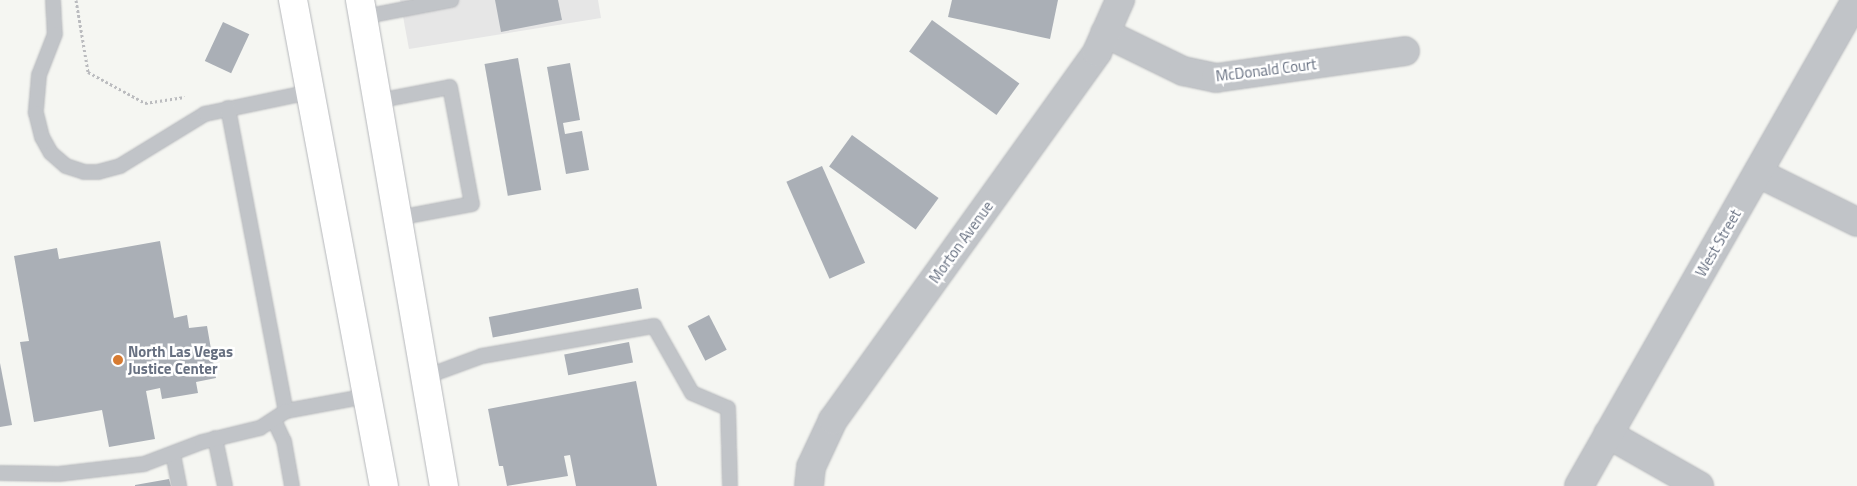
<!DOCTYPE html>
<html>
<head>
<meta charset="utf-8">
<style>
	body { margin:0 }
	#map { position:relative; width:1857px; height:486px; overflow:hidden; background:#f5f6f2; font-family:"Titillium Web",sans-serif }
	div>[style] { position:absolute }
	.built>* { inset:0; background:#e6e6e6 }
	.building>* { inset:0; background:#aaafb6; transform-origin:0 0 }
	.path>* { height:3px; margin-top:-1.5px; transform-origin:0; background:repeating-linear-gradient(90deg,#bbbcbf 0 2.5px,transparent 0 5px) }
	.roads { filter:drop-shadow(0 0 1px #b5b7bb) drop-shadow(0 0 1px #b5b7bb) }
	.lane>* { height:14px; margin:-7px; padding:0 7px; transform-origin:7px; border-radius:7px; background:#c1c4c8 }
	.street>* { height:28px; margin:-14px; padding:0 14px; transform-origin:14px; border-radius:14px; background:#c1c4c8 }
	.primary>* { height:28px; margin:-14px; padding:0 14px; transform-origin:14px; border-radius:14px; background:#fff }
	.dots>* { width:14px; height:14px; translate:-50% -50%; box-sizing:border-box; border:2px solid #fff; border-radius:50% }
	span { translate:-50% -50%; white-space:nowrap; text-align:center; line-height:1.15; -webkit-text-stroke:5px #fff; paint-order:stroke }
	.street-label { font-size:15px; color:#677081 }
	.poi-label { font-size:15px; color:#677081; font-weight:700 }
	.left { translate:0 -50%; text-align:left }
</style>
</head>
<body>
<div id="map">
	<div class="built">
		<div style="clip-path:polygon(400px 0,598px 0,601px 18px,409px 49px)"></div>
	</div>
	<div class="building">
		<div style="clip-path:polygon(495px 0,558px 0,562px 20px,501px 32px)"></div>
		<div style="clip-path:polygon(952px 0,1058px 0,1050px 39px,948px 17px)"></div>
		<div style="left:932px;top:20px;width:108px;height:39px;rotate:36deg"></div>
		<div style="left:223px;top:22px;width:29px;height:43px;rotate:25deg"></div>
		<div style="left:518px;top:58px;width:134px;height:34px;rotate:80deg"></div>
		<div style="clip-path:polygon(570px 63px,580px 120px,563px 123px,565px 134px,582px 131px,589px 170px,566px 174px,547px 67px)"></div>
		<div style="left:852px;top:135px;width:107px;height:39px;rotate:36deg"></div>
		<div style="left:822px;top:166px;width:106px;height:39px;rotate:66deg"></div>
		<div style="clip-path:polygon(160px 241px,174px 318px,187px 315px,189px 328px,207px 326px,216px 378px,196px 382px,198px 393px,162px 399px,160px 388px,146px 391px,155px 439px,109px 447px,102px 410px,34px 422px,20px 342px,29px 341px,14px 256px,57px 248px,59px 259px)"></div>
		<div style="left:638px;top:288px;width:21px;height:152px;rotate:79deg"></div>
		<div style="left:709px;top:315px;width:39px;height:24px;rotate:63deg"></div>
		<div style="left:629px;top:342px;width:21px;height:66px;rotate:79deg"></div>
		<div style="clip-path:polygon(0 363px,12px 425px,0 427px)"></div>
		<div style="clip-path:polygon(636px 381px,657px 486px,576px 486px,570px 455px,564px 456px,568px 476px,507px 486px,503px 466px,499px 466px,488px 409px)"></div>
		<div style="clip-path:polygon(169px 479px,171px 486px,135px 486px,135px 485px)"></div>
	</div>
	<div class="path">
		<div style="left:76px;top:0;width:73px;rotate:80.5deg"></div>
		<div style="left:88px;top:72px;width:65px;rotate:28.5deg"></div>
		<div style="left:145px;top:103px;width:40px;rotate:-8.5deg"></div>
	</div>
	<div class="roads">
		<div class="lane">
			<div style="left:53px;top:0;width:34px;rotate:87deg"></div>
			<div style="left:55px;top:34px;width:44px;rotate:111.3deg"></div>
			<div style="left:39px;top:75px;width:38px;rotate:95deg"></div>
			<div style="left:36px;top:113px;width:25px;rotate:76deg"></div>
			<div style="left:42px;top:137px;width:18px;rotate:61deg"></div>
			<div style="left:51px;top:153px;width:20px;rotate:41deg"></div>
			<div style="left:66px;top:166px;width:19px;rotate:18deg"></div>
			<div style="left:84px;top:172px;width:14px"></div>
			<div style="left:98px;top:172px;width:23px;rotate:-15deg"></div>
			<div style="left:120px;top:166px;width:100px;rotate:-31.5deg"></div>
			<div style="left:205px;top:114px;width:107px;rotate:-11.8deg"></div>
			<div style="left:363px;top:17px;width:90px;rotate:-10.9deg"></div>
			<div style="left:377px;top:101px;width:74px;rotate:-10.9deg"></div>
			<div style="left:450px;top:87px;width:119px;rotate:79.4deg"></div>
			<div style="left:472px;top:204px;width:75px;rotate:169.3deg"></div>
			<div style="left:228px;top:108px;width:309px;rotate:79.2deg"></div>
			<div style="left:286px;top:411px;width:82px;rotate:-10.5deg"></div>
			<div style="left:425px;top:377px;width:61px;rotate:-20.2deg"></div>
			<div style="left:482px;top:356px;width:175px;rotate:-9.9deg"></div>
			<div style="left:654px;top:326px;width:77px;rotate:60.4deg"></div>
			<div style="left:692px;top:393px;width:39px;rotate:23deg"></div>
			<div style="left:728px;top:408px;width:78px;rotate:88.5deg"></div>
			<div style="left:274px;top:420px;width:23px;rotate:65deg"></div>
			<div style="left:284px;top:441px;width:46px;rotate:79.9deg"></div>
			<div style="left:215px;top:438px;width:49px;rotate:78.2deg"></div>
			<div style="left:173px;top:454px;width:33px;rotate:79deg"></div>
			<div style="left:0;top:473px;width:59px;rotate:1deg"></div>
			<div style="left:59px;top:474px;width:86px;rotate:-6.7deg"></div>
			<div style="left:144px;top:464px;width:62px;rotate:-20.8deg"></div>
			<div style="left:202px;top:442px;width:60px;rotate:-13.6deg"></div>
			<div style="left:260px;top:428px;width:31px;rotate:-33deg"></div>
		</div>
		<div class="street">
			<div style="left:1105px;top:33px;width:87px;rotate:26deg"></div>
			<div style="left:1183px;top:71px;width:34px;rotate:12deg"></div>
			<div style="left:1216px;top:78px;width:191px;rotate:-8.1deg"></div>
			<div style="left:1758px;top:173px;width:110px;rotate:26.3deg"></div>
			<div style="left:1608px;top:434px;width:105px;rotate:29.7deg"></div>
			<div style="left:809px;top:486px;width:19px;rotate:-84deg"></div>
			<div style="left:811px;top:467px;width:52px;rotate:-64.9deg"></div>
			<div style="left:833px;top:420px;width:453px;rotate:-54.3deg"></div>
			<div style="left:1097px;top:52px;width:57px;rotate:-66.1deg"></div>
			<div style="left:1579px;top:486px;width:559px;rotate:-60.32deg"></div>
		</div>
		<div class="primary">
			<div style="left:293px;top:0;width:494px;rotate:79.4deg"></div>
			<div style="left:360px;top:0;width:493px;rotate:80.2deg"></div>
		</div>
	</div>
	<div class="dots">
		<div style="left:118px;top:360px;background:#d77b31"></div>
	</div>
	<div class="street-label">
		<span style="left:1266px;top:70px;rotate:-7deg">McDonald Court</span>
		<span style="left:961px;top:242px;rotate:-54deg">Morton Avenue</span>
		<span style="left:1718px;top:243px;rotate:-60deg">West Street</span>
	</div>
	<div class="poi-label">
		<span class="left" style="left:128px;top:360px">North Las Vegas<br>Justice Center</span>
	</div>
</div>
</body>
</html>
